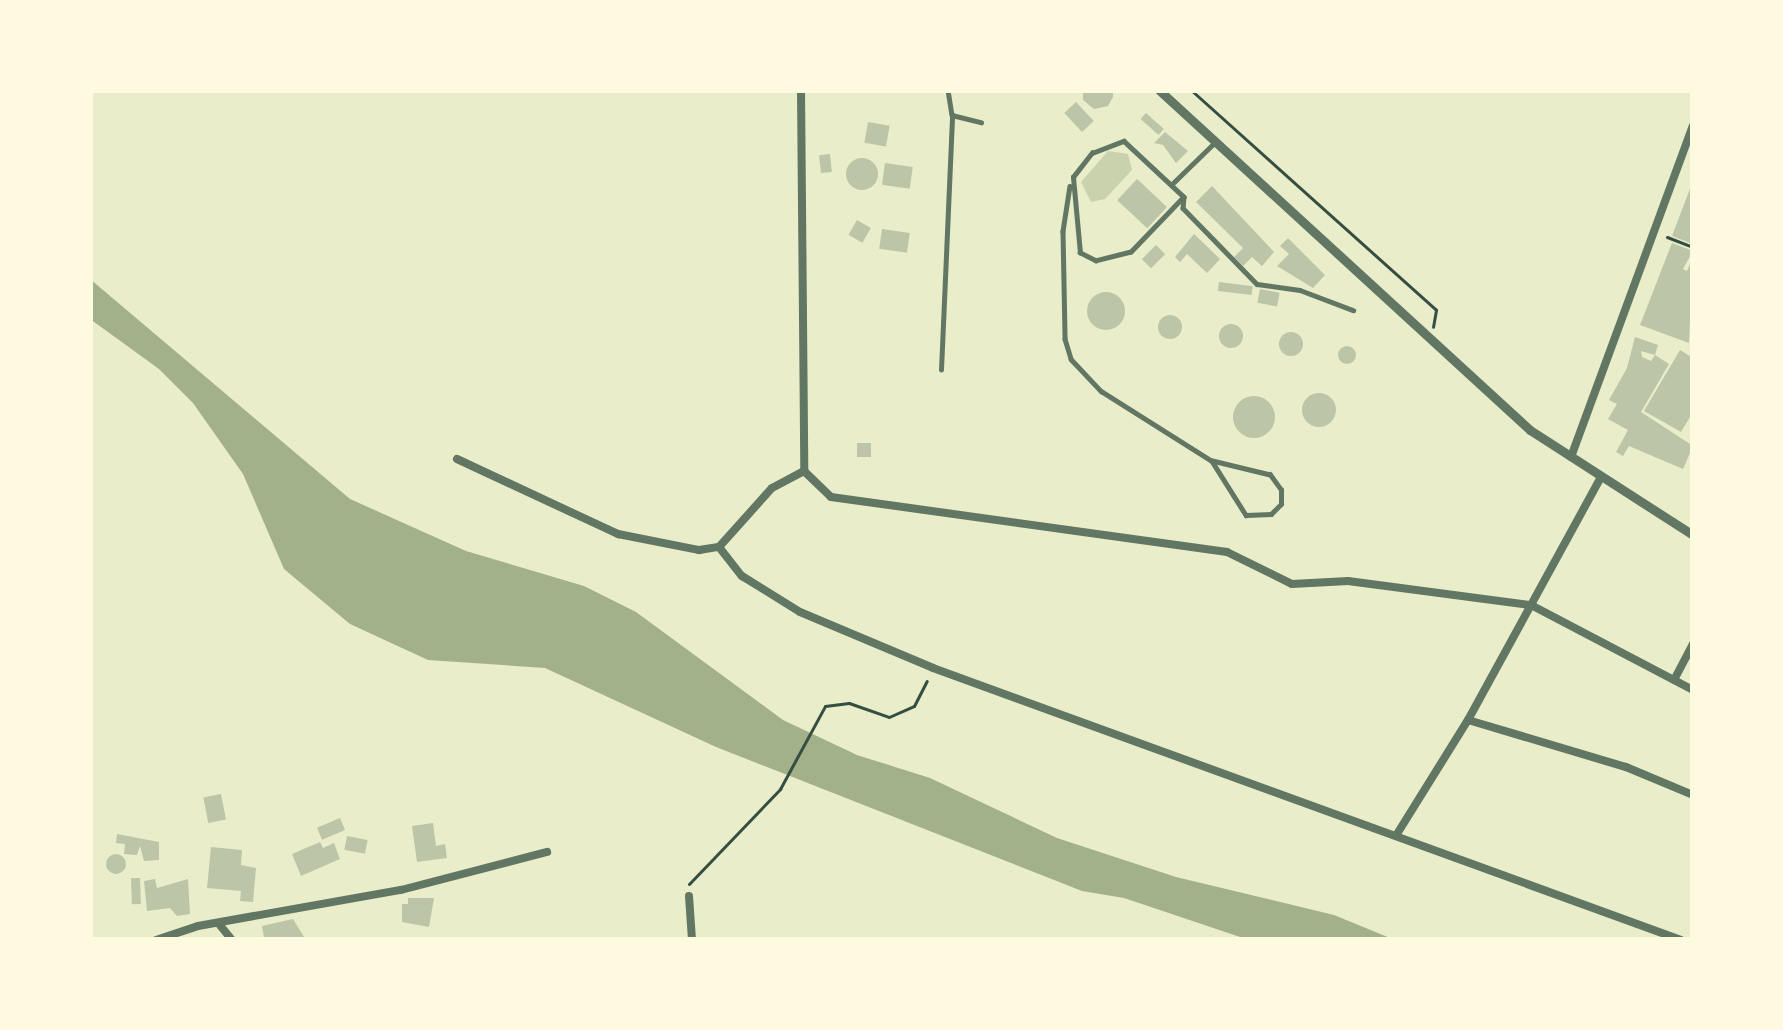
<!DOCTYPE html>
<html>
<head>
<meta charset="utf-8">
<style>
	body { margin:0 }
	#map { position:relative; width:1783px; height:1030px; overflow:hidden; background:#e9edc9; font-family:"Roboto Condensed",sans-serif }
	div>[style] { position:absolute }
	.green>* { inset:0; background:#cad2ad }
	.water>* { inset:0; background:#a3b18a }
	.building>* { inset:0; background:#bcc5a7; transform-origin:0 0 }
	.round { border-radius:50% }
	.path>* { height:3px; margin:-1.5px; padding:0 1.5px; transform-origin:1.5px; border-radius:1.5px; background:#344e41 }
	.service>* { height:4.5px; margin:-2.25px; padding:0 2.25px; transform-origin:2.25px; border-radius:2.25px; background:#617663 }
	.minor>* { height:8px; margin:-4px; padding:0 4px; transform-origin:4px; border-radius:4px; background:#617663 }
	.tertiary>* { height:9px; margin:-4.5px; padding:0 4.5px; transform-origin:4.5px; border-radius:4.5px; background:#617663 }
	span { translate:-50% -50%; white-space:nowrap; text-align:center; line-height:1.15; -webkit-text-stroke:9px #fefae0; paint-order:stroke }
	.frame { position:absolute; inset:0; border:93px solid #fefae0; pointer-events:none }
</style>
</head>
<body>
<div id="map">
	<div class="green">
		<div style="clip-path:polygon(1108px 151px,1128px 154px,1132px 170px,1105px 199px,1091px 202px,1081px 182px)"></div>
	</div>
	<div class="water">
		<div style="clip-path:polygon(90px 279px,350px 499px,466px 551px,584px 586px,636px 612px,783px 720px,857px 755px,930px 778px,1057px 838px,1176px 877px,1334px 915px,1395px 940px,1249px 940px,1124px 898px,1082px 891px,716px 747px,545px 668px,428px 660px,350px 624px,284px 569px,243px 474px,193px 403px,159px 369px,90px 319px)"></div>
	</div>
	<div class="building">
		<div style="clip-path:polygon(1083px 90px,1113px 90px,1113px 97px,1108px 106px,1094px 109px,1083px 100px)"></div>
		<div style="left:1076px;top:102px;width:26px;height:16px;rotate:47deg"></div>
		<div style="left:1146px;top:113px;width:24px;height:8px;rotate:42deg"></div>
		<div style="left:868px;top:122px;width:22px;height:21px;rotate:10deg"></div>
		<div style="clip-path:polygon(1165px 132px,1188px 151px,1176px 163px,1163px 145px,1154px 143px)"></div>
		<div style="left:830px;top:154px;width:18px;height:11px;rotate:84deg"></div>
		<div class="round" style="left:846px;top:158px;width:32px;height:32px"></div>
		<div style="left:885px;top:163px;width:28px;height:22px;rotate:8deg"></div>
		<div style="left:1137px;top:179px;width:41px;height:29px;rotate:43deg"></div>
		<div style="clip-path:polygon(1693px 181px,1693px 244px,1672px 236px)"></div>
		<div style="clip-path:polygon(1212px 186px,1274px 252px,1262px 266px,1252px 257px,1243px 266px,1234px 257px,1243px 248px,1196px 202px)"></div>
		<div style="left:857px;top:220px;width:16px;height:17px;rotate:30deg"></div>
		<div style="left:882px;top:229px;width:28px;height:20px;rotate:8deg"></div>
		<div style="clip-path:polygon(1194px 234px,1220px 259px,1207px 273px,1187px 254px,1180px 262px,1175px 257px)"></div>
		<div style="clip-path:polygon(1288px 238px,1325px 275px,1313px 288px,1277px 266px,1289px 254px,1280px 246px)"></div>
		<div style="clip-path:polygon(1672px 243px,1693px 251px,1683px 269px,1687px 271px,1693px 257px,1689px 343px,1640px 325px)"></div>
		<div style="left:1156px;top:245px;width:13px;height:20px;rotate:45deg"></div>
		<div style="left:1219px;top:282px;width:34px;height:9px;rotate:7deg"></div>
		<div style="left:1260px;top:289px;width:20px;height:14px;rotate:11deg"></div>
		<div class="round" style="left:1087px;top:292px;width:38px;height:38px"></div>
		<div class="round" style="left:1158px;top:315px;width:24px;height:24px"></div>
		<div class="round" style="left:1219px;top:324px;width:24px;height:24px"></div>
		<div class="round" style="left:1279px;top:332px;width:24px;height:24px"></div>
		<div style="clip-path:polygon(1635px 337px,1658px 345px,1655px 355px,1641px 351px,1642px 357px,1651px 361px,1655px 355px,1669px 364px,1641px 412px,1693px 446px,1683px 469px,1629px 446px,1623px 456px,1616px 452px,1628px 430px,1608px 419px,1617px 404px,1609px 400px,1627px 368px)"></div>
		<div class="round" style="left:1338px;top:346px;width:18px;height:18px"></div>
		<div style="clip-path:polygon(1680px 350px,1693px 358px,1693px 412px,1681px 432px,1644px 411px)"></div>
		<div class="round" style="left:1302px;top:393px;width:34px;height:34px"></div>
		<div class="round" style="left:1233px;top:396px;width:42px;height:42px"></div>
		<div style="left:871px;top:443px;width:14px;height:14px;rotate:90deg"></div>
		<div style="left:221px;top:794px;width:26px;height:18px;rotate:79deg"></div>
		<div style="left:340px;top:818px;width:13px;height:25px;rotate:67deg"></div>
		<div style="clip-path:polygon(433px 823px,436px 846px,445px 844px,447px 858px,417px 862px,412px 826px)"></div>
		<div style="clip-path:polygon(117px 834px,159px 842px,159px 860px,144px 861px,140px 846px,137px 855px,124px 854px,125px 844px,116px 843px)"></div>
		<div style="left:347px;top:836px;width:21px;height:14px;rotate:11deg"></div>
		<div style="clip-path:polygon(320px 842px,323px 848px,334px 843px,340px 859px,301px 876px,292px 854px)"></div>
		<div style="clip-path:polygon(211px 847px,242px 850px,241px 865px,256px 868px,253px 902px,240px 901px,241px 891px,207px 888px)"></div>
		<div class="round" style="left:106px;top:854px;width:20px;height:20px"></div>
		<div style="left:140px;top:878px;width:26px;height:9px;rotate:88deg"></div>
		<div style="clip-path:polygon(155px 879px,157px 888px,188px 879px,190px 914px,177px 916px,170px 908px,147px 911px,144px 881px)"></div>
		<div style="clip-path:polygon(408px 898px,434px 898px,429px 927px,402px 922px,402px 904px,408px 904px)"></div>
		<div style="clip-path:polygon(293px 919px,306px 940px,264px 938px,262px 926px)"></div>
	</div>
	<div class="path">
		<div style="left:1191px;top:90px;width:329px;rotate:41.9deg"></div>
		<div style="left:1436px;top:310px;width:17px;rotate:100deg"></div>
		<div style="left:1667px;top:237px;width:28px;rotate:21deg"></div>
		<div style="left:689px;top:884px;width:132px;rotate:-46.2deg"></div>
		<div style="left:780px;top:789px;width:94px;rotate:-61.5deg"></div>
		<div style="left:825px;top:706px;width:24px;rotate:-7deg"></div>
		<div style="left:849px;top:703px;width:42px;rotate:19.3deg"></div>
		<div style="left:889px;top:717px;width:27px;rotate:-24deg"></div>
		<div style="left:914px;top:706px;width:28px;rotate:-63deg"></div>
	</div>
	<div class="service">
		<div style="left:948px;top:90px;width:25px;rotate:81deg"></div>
		<div style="left:952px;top:115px;width:30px;rotate:14deg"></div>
		<div style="left:1171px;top:185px;width:60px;rotate:-44.3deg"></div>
		<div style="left:1070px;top:186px;width:46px;rotate:98.8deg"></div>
		<div style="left:1063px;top:231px;width:108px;rotate:88.9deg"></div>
		<div style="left:1065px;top:339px;width:21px;rotate:73deg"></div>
		<div style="left:1071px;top:359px;width:44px;rotate:46.8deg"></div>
		<div style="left:1101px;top:391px;width:131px;rotate:32.2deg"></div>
		<div style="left:1212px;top:461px;width:64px;rotate:57.8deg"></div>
		<div style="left:1246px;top:515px;width:25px;rotate:-2deg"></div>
		<div style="left:1271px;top:514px;width:14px;rotate:-45deg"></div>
		<div style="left:1281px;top:504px;width:14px;rotate:-90deg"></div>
		<div style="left:1281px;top:490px;width:19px;rotate:-126deg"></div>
		<div style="left:1270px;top:475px;width:60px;rotate:-166.4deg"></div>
		<div style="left:1184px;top:197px;width:76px;rotate:133.9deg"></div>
		<div style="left:1131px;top:252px;width:36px;rotate:166deg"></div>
		<div style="left:1096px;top:261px;width:18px;rotate:-153deg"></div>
		<div style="left:1080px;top:253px;width:76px;rotate:-95.3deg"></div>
		<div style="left:1073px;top:177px;width:31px;rotate:-52deg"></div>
		<div style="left:1092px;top:153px;width:34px;rotate:-21deg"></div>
		<div style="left:1124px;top:141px;width:82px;rotate:43deg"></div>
		<div style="left:1184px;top:197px;width:11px;rotate:95deg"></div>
		<div style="left:1183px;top:208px;width:106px;rotate:45.8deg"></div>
		<div style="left:1257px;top:284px;width:43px;rotate:7.9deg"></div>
		<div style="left:1300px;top:290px;width:57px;rotate:20.7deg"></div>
		<div style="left:941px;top:370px;width:255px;rotate:-87.5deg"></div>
	</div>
	<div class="minor">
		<div style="left:801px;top:90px;width:381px;rotate:89.5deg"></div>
		<div style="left:804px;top:471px;width:37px;rotate:44deg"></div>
		<div style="left:831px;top:497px;width:400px;rotate:7.9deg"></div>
		<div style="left:1227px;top:552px;width:72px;rotate:26.2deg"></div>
		<div style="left:1292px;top:584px;width:56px;rotate:-3.1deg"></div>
		<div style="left:1348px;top:581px;width:185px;rotate:7.5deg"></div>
		<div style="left:1531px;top:605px;width:183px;rotate:27.7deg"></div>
		<div style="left:1571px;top:457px;width:353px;rotate:-69.8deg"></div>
		<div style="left:457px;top:459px;width:178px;rotate:25deg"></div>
		<div style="left:618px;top:534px;width:83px;rotate:11.2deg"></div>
		<div style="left:699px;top:550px;width:20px;rotate:-9deg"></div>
		<div style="left:719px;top:547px;width:79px;rotate:-48.1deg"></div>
		<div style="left:772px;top:488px;width:36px;rotate:-28deg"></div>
		<div style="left:719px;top:547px;width:37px;rotate:52deg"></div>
		<div style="left:742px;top:576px;width:68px;rotate:31.8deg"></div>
		<div style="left:800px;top:612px;width:144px;rotate:22.8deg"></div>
		<div style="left:933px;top:668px;width:796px;rotate:19.98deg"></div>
		<div style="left:1674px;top:680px;width:41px;rotate:-62.2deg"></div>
		<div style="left:1468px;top:720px;width:165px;rotate:16.6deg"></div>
		<div style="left:1626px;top:767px;width:73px;rotate:22.7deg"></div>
		<div style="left:1397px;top:834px;width:134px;rotate:-58.1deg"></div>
		<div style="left:1468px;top:720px;width:275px;rotate:-61.3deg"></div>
		<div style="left:689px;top:896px;width:44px;rotate:86.1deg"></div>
		<div style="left:219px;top:924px;width:21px;rotate:51deg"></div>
		<div style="left:156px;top:940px;width:44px;rotate:-18.4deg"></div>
		<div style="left:198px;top:926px;width:206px;rotate:-10.1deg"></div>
		<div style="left:401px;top:890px;width:151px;rotate:-14.6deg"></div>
	</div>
	<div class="tertiary">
		<div style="left:1159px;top:90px;width:503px;rotate:42.5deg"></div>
		<div style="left:1530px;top:430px;width:194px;rotate:32.8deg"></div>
	</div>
	<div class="frame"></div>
</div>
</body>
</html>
